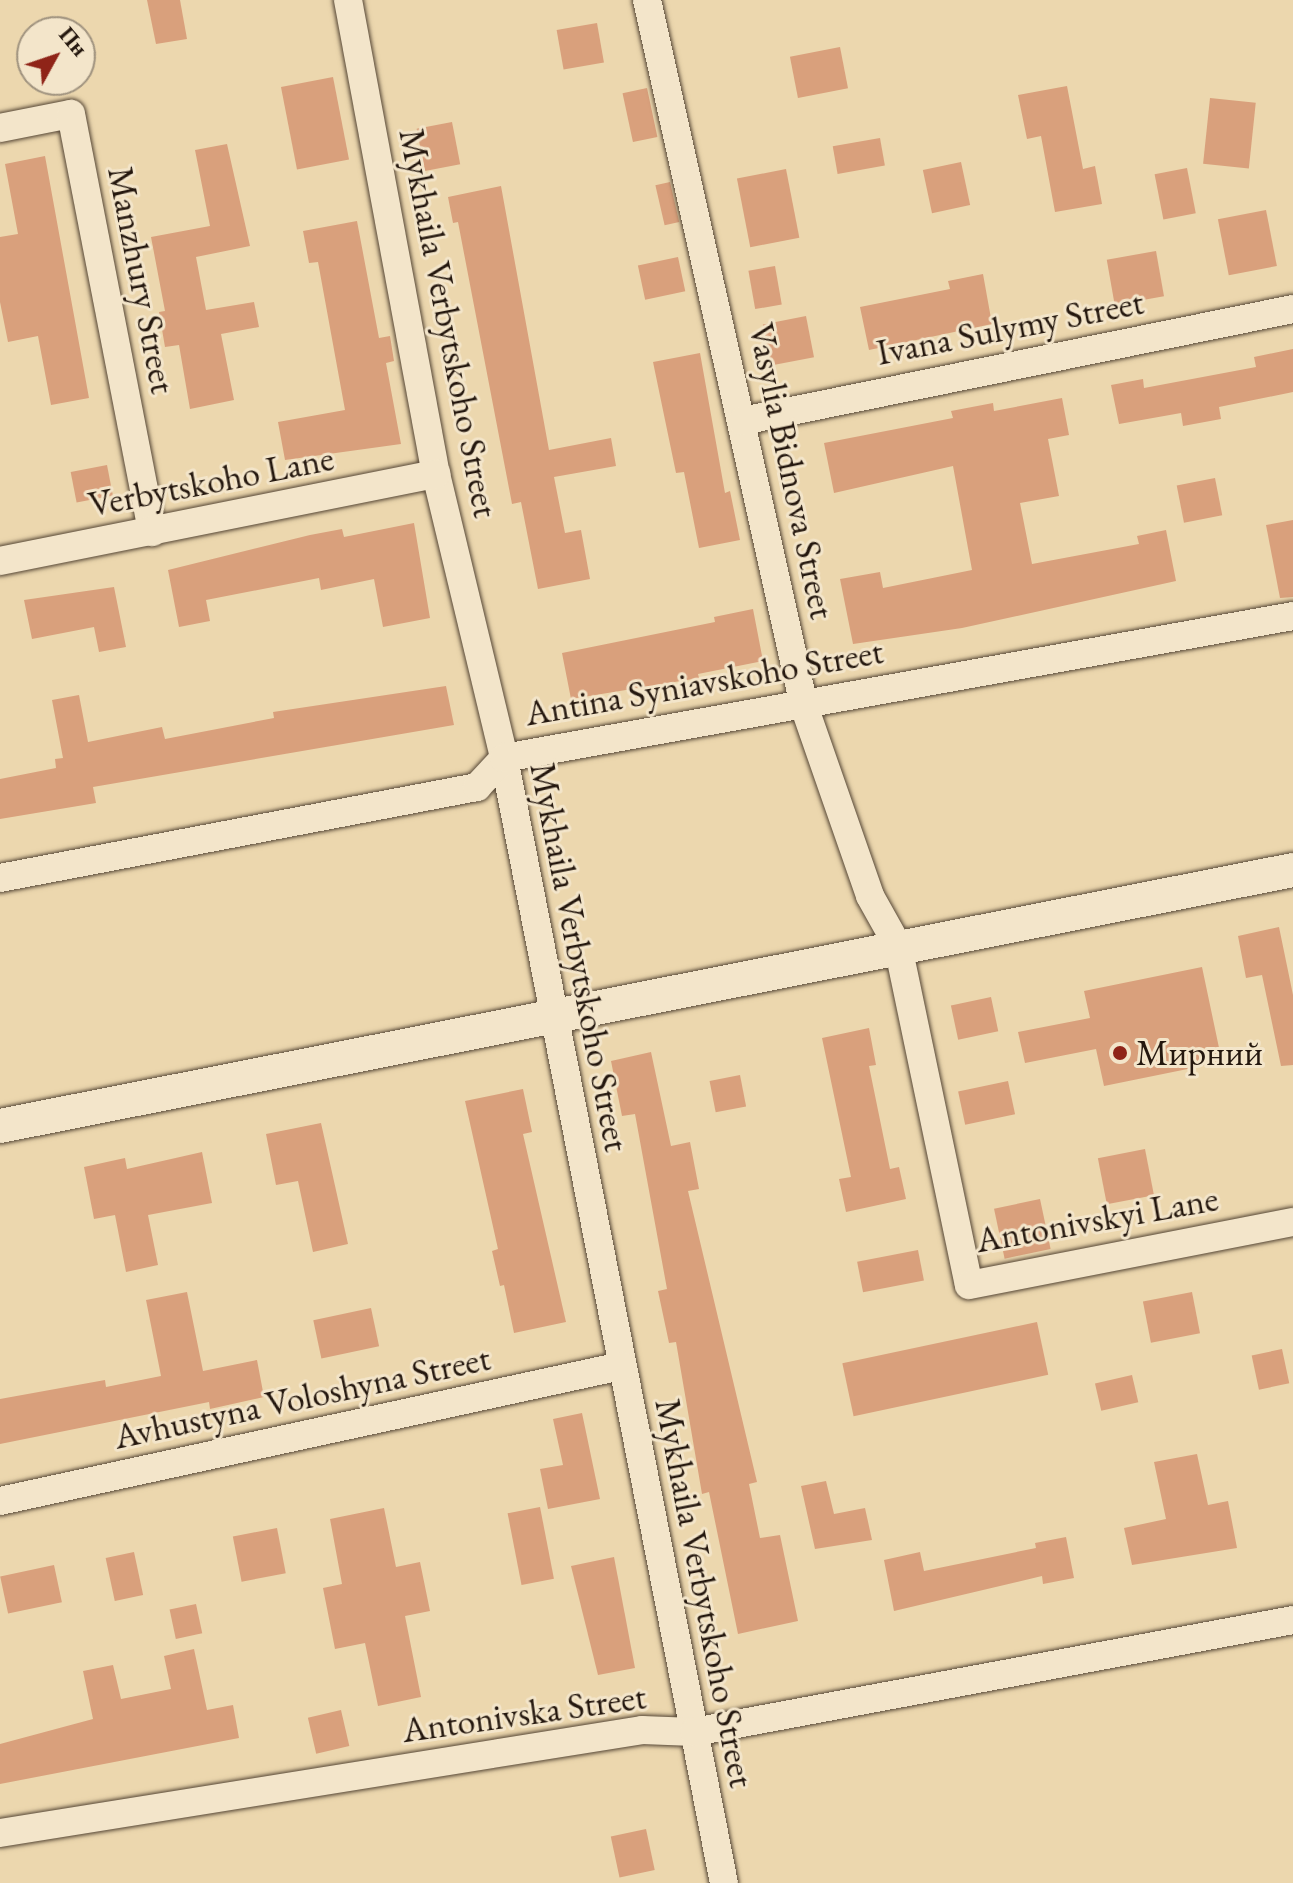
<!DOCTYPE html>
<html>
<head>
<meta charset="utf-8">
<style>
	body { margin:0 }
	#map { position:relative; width:1293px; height:1883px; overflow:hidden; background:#ecd7ae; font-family:"EB Garamond",serif }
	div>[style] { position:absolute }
	.building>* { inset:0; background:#d9a07c; transform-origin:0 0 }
	.roads { filter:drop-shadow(0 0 2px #564736) drop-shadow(0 0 2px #564736) }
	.minor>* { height:28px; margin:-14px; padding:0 14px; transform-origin:14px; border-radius:14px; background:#f3e5ca }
	.tertiary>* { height:34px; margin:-17px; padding:0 17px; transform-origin:17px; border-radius:17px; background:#f3e5ca }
	.dots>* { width:22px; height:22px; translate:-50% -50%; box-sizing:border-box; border:4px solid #f3e5ca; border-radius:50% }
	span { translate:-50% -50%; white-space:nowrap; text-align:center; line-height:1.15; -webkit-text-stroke:6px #f3e5ca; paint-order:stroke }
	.street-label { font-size:36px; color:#24170e }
	.poi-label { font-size:36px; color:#24170e }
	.left { translate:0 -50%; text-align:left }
	.north { position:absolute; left:16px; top:16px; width:80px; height:80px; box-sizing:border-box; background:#f3e5ca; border:2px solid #a0937f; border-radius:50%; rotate:50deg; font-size:22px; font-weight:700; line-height:32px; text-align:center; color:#24170e }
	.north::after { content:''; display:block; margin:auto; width:28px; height:36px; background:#8f2418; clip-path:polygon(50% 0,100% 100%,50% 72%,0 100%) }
</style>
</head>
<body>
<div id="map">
	<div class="building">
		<div style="clip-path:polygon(147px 0,180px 0,187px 39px,156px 44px)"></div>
		<div style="left:597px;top:23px;width:40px;height:41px;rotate:80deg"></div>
		<div style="left:840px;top:47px;width:42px;height:51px;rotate:79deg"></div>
		<div style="left:333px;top:77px;width:84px;height:53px;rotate:79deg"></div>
		<div style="clip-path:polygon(1067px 86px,1083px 169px,1095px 166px,1102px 204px,1055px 212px,1041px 136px,1027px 139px,1018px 95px)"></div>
		<div style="left:647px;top:88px;width:50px;height:25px;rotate:78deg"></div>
		<div style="left:1210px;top:98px;width:46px;height:66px;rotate:6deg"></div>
		<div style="left:452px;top:122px;width:43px;height:36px;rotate:79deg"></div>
		<div style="left:880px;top:138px;width:28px;height:48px;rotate:80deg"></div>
		<div style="clip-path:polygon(227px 144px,250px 246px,196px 257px,206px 310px,254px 302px,259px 327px,221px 334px,234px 400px,190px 409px,179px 345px,165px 347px,159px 312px,165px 311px,151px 237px,210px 226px,195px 150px)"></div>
		<div style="clip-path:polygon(45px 156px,89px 398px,51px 405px,38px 336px,8px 342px,0 302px,0 237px,18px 234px,5px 164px)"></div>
		<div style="left:961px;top:162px;width:44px;height:39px;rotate:78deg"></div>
		<div style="left:1187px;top:168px;width:46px;height:33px;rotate:79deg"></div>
		<div style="left:786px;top:169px;width:70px;height:50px;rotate:79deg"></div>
		<div style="left:670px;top:182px;width:41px;height:15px;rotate:77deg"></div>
		<div style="clip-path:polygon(501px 186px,549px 450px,611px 438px,616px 466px,554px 477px,565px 533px,581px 530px,590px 579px,538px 589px,521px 502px,512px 504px,458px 222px,453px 223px,448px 197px)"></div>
		<div style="left:1266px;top:210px;width:57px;height:49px;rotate:79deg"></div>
		<div style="clip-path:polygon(357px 221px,379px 338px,390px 336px,394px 361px,386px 363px,401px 444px,285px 460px,278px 422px,345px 410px,318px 262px,309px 263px,303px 231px)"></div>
		<div style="left:1156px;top:251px;width:46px;height:50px;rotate:80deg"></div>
		<div style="left:678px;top:257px;width:35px;height:41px;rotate:78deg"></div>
		<div style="left:775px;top:266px;width:39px;height:27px;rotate:80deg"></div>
		<div style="clip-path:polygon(983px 274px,992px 324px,869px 350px,860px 307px,950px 289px,948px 281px)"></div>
		<div style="left:806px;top:316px;width:42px;height:44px;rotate:79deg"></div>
		<div style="clip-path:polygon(1293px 349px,1293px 392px,1219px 407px,1221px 419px,1183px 426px,1181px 413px,1119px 424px,1111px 385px,1143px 379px,1144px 388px,1256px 367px,1254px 357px)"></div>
		<div style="clip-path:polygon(700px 353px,725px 493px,730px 491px,740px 540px,699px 548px,684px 472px,676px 473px,653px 362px)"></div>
		<div style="clip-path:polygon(1062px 398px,1069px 435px,1048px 439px,1059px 496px,1020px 503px,1032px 564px,1139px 544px,1137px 536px,1166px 530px,1176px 581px,962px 628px,853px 644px,840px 579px,880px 572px,883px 588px,972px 570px,953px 466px,834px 493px,824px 443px,953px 418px,951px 411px,993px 403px,994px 411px)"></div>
		<div style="left:107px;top:465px;width:31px;height:37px;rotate:79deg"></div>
		<div style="left:1215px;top:478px;width:38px;height:39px;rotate:79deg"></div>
		<div style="clip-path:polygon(1293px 520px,1293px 597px,1280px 598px,1266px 525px)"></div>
		<div style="clip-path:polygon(414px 523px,430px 618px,383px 627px,374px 579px,321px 590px,319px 578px,206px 600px,210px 621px,179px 627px,168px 570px,310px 535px,342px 529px,344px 537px)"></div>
		<div style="clip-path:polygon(114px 587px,126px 647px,99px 652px,94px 627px,32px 639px,24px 600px)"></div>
		<div style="clip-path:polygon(753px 609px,763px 661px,698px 674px,699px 678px,571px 699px,562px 653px,715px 622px,714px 617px)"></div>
		<div style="clip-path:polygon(446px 686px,454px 725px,93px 787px,96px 803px,0 819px,0 779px,56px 768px,55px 759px,63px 758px,52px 700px,79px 695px,88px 742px,162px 727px,165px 739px,274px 718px,273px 712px)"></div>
		<div style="clip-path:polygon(1279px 927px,1293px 995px,1293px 1065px,1281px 1066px,1262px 975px,1246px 978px,1238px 936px)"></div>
		<div style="clip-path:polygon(1202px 967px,1222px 1062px,1104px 1086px,1096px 1049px,1025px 1063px,1018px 1032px,1090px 1018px,1084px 991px)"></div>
		<div style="left:991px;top:997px;width:35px;height:41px;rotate:78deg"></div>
		<div style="clip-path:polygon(869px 1028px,876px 1065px,869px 1066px,890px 1169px,899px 1167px,906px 1199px,846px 1212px,839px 1179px,851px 1177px,822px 1038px)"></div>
		<div style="clip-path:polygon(651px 1052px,671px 1146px,690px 1142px,699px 1189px,688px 1191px,757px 1482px,749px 1484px,760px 1538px,780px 1535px,798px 1621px,738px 1634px,709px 1492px,702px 1494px,676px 1342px,669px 1343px,658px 1291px,667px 1289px,635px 1114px,622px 1116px,611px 1061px)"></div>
		<div style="left:740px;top:1075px;width:32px;height:31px;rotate:79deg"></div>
		<div style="left:1008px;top:1081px;width:34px;height:51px;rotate:78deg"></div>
		<div style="clip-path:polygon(523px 1089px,532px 1132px,523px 1134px,566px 1322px,514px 1333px,504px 1285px,500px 1286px,492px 1251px,498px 1249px,465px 1101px)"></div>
		<div style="clip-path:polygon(321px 1123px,348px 1244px,313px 1252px,298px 1181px,276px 1185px,266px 1134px)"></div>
		<div style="left:1145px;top:1149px;width:47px;height:48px;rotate:79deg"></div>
		<div style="clip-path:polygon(202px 1152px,212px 1203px,148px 1215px,158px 1265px,126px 1272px,115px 1215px,94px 1219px,84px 1167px,125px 1158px,127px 1169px)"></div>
		<div style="left:1040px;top:1199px;width:51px;height:47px;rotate:78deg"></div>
		<div style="left:918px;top:1250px;width:31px;height:62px;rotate:79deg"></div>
		<div style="clip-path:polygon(187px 1292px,203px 1371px,257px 1360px,264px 1397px,210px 1409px,209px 1402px,0 1444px,0 1399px,105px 1380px,106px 1387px,161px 1376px,146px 1300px)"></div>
		<div style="left:1192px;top:1292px;width:42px;height:50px;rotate:79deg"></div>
		<div style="left:371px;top:1308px;width:39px;height:59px;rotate:78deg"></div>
		<div style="left:1037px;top:1322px;width:54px;height:199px;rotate:78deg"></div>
		<div style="left:1282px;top:1349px;width:35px;height:31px;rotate:78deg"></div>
		<div style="left:1132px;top:1375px;width:28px;height:38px;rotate:77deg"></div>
		<div style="clip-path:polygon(582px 1413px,600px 1499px,548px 1509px,540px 1469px,563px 1465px,553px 1419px)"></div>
		<div style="clip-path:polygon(1197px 1454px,1208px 1505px,1228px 1501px,1237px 1548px,1132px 1565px,1124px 1528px,1166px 1519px,1154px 1462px)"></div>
		<div style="clip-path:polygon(826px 1481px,834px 1514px,865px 1508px,872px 1540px,815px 1549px,801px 1486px)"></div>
		<div style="left:540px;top:1507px;width:73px;height:33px;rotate:79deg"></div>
		<div style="clip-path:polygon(384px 1508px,396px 1567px,420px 1562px,430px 1611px,405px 1616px,421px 1697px,378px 1706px,365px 1643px,335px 1649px,323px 1588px,342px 1584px,330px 1519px)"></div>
		<div style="left:277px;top:1528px;width:46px;height:45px;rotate:79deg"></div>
		<div style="clip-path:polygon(1066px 1537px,1074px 1578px,1043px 1584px,1042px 1576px,894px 1611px,884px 1560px,920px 1552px,924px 1571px,1036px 1548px,1035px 1543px)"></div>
		<div style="left:134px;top:1552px;width:44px;height:29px;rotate:78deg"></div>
		<div style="clip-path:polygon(614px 1557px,635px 1668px,598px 1675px,571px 1566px)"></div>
		<div style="left:54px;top:1565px;width:38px;height:55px;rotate:78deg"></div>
		<div style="left:196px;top:1604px;width:30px;height:27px;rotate:78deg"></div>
		<div style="clip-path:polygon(194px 1649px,207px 1710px,233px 1705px,239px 1738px,0 1784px,0 1744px,93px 1719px,83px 1671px,113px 1665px,121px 1699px,171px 1689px,164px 1656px)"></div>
		<div style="left:341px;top:1710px;width:37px;height:34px;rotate:77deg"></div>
		<div style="left:646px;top:1829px;width:42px;height:36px;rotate:78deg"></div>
	</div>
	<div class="roads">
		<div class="minor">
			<div style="left:348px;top:0;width:482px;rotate:79.5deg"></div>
			<div style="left:436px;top:474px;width:292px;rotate:76.5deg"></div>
			<div style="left:504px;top:758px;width:1146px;rotate:78.94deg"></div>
			<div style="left:647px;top:0;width:723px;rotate:77.46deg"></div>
			<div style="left:804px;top:706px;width:201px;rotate:70.8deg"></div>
			<div style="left:870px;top:896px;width:57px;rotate:60.8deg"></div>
			<div style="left:898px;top:946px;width:346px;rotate:78.2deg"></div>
			<div style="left:969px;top:1285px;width:330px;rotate:-11deg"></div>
			<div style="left:0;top:128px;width:72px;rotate:-11.2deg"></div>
			<div style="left:71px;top:114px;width:426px;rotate:79deg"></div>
			<div style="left:742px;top:421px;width:562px;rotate:-11.49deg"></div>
			<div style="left:0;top:561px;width:445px;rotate:-11.3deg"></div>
			<div style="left:0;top:878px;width:486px;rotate:-10.8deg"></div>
			<div style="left:477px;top:787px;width:40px;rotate:-47deg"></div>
			<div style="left:504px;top:758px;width:802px;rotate:-10.2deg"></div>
			<div style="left:0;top:1501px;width:636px;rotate:-12.26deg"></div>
			<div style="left:0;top:1833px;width:650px;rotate:-9.11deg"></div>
			<div style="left:642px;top:1730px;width:52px;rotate:2.2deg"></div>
			<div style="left:694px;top:1732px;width:609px;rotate:-10.59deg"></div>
		</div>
		<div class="tertiary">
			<div style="left:0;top:1126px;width:1318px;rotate:-11.2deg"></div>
		</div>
	</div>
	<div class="dots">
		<div style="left:1120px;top:1053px;background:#8f2418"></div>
	</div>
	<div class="street-label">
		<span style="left:142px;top:280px;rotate:79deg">Manzhury Street</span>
		<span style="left:449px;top:323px;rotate:79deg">Mykhaila Verbytskoho Street</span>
		<span style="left:1010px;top:327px;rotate:-11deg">Ivana Sulymy Street</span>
		<span style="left:792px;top:471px;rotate:78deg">Vasylia Bidnova Street</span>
		<span style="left:211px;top:481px;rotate:-11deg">Verbytskoho Lane</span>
		<span style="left:704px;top:682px;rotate:-10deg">Antina Syniavskoho Street</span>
		<span style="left:580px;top:957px;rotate:79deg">Mykhaila Verbytskoho Street</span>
		<span style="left:1097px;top:1219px;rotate:-10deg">Antonivskyi Lane</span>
		<span style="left:302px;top:1397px;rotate:-12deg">Avhustyna Voloshyna Street</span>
		<span style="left:705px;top:1593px;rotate:79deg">Mykhaila Verbytskoho Street</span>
		<span style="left:524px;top:1713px;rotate:-8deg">Antonivska Street</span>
	</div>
	<div class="poi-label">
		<span class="left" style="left:1136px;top:1053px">Мирний</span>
	</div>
	<div class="north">Пн</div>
</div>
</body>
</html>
